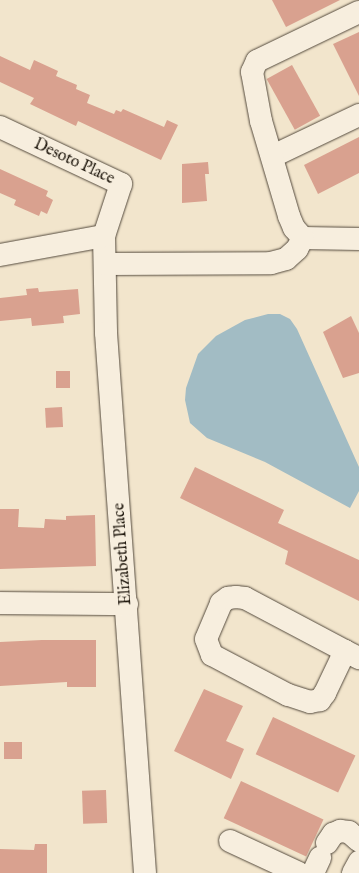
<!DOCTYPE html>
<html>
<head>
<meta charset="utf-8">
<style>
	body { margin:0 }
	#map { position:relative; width:359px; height:873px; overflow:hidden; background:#f2e5cc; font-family:"IM FELL English",serif }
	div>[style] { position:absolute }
	.water>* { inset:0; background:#a2bcc4 }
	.building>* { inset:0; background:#d9a18f; transform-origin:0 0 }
	.roads { filter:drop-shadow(0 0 1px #544a3d) drop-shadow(0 0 1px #544a3d) }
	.minor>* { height:22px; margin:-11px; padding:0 11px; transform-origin:11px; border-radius:11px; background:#f7eede }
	span { translate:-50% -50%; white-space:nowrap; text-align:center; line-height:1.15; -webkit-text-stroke:3.5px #f7eede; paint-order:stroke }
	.street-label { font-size:16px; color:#1f170d }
</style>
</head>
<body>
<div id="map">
	<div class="water">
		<div style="clip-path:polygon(268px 314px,280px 314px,290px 319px,297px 329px,359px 467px,359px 491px,350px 508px,265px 462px,207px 438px,190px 423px,185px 400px,186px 388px,198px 354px,216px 336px,245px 320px)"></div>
	</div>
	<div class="building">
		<div style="clip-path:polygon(272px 0,340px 0,286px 27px)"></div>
		<div style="clip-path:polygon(359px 32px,359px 96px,333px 44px)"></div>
		<div style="clip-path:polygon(0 56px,30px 70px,34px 60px,58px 71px,56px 76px,77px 85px,76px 89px,90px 95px,87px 103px,114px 114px,116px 110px,121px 112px,123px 109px,164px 127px,167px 120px,178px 125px,161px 160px,78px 121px,76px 126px,30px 104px,34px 98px,0 82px)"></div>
		<div style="left:292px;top:65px;width:58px;height:29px;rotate:61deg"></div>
		<div style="clip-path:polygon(359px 137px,359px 173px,318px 194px,304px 165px)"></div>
		<div style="clip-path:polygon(208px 162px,209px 174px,205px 174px,207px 201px,182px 203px,182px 164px)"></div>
		<div style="clip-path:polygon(0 169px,48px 191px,46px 196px,53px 200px,47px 214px,41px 211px,39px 216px,14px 205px,16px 200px,0 193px)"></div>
		<div style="clip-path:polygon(38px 288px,39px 292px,78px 289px,80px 314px,63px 316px,64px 323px,32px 326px,31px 318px,0 321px,0 298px,27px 295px,26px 289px)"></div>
		<div style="clip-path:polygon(351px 316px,359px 333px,359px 373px,343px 378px,323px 332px)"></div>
		<div style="left:56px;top:371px;width:14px;height:17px"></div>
		<div style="left:62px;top:407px;width:20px;height:17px;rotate:87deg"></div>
		<div style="clip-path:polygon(195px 467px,284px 510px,278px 523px,359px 560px,359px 601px,285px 564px,288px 551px,180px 498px)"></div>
		<div style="clip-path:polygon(0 509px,19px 509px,18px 527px,44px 528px,45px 519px,66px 520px,66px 516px,95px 515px,96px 566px,0 569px)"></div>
		<div style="clip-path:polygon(42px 640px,96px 640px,96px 687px,67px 687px,67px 682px,0 686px,0 642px)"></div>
		<div style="clip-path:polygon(204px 689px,243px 706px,226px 741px,244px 749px,231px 779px,174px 751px)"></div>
		<div style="left:273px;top:717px;width:91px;height:41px;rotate:25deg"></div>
		<div style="left:4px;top:742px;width:18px;height:17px"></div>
		<div style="left:241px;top:781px;width:91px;height:41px;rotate:25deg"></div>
		<div style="left:106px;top:790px;width:33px;height:24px;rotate:88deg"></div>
		<div style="clip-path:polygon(35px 844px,47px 844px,47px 873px,0 873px,0 849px,34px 850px)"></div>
	</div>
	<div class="roads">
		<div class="minor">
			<div style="left:0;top:127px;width:134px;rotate:25.2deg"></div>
			<div style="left:121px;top:184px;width:55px;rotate:108.1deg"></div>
			<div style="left:104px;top:236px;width:97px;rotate:88.8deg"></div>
			<div style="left:106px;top:333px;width:541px;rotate:85.87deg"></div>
			<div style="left:273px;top:156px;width:95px;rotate:-25.5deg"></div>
			<div style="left:303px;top:238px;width:56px;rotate:1deg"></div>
			<div style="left:0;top:255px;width:106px;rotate:-10.4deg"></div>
			<div style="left:106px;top:264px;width:165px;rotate:-0.3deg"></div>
			<div style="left:271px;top:263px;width:16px;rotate:-15deg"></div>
			<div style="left:286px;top:259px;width:15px;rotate:-42deg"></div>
			<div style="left:297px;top:249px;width:13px;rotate:-61deg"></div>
			<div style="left:303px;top:238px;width:13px;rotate:-132deg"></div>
			<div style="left:294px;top:228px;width:13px;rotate:-113deg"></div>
			<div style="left:289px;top:216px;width:99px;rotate:-106.4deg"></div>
			<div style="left:261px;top:121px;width:50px;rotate:-100.4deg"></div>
			<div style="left:252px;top:72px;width:12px;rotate:-66deg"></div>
			<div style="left:257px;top:61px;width:113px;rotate:-25.7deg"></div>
			<div style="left:0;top:603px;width:127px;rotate:0.5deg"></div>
			<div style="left:345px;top:651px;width:47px;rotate:115.5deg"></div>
			<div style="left:325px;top:693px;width:9px;rotate:126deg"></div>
			<div style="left:320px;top:700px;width:10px;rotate:169deg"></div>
			<div style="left:310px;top:702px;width:23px;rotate:-162deg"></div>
			<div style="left:288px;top:695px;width:86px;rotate:-152.2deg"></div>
			<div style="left:212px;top:655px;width:17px;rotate:-111deg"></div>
			<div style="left:206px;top:639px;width:39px;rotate:-67deg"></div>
			<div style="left:221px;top:603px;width:9px;rotate:-36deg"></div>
			<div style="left:228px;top:598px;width:8px;rotate:-7deg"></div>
			<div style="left:236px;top:597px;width:9px;rotate:6deg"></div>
			<div style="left:245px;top:598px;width:113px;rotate:27.9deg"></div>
			<div style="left:345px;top:651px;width:16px;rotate:27deg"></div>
			<div style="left:230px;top:841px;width:76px;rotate:24.9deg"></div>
			<div style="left:327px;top:843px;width:11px;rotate:-56deg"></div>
			<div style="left:333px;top:834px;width:8px;rotate:-23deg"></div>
			<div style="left:340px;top:831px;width:9px;rotate:6deg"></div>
			<div style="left:349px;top:832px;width:13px;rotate:42deg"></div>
			<div style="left:313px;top:873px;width:17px;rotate:-65deg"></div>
			<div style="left:353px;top:873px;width:13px;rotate:-61deg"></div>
		</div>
	</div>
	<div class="street-label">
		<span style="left:74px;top:162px;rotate:25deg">Desoto Place</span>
		<span style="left:123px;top:554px;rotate:-94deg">Elizabeth Place</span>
	</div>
</div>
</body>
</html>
